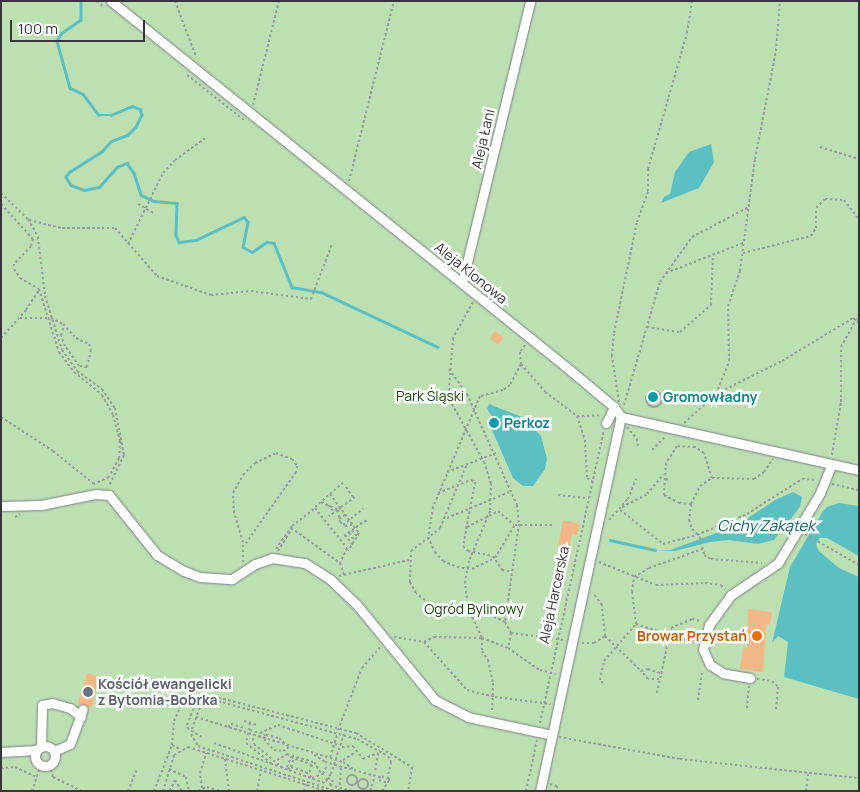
<!DOCTYPE html>
<html>
<head>
<meta charset="utf-8">
<style>
	body { margin:0 }
	#map { position:relative; width:860px; height:792px; overflow:hidden; background:#e3e5ee; font-family:Manrope,sans-serif }
	div>[style] { position:absolute }
	.green>* { inset:0; background:#bde0b3; transform-origin:0 0 }
	.water>* { inset:0; background:#5cbfc2 }
	.stream>* { height:2.5px; margin:-1.25px; padding:0 1.25px; transform-origin:1.25px; border-radius:1.25px; background:#5cbfc2 }
	.building>* { inset:0; background:#f3b888; transform-origin:0 0 }
	.path>* { height:2px; margin-top:-1px; transform-origin:0; background:repeating-linear-gradient(90deg,#989aa0 0 2.5px,transparent 0 5px) }
	.path>.ring { margin:-1px; padding:0; box-sizing:content-box; background:none; border:2px solid #989aa0; border-radius:50% }
	.roads { filter:drop-shadow(0 0 1px #7f8088) drop-shadow(0 0 1px #7f8088) }
	.street>* { height:9px; margin:-4.5px; padding:0 4.5px; transform-origin:4.5px; border-radius:4.5px; background:#fff }
	.street>.ring { margin:-4.5px; padding:0; box-sizing:content-box; background:none; border:9px solid #fff; border-radius:50% }
	.dots>* { width:14px; height:14px; translate:-50% -50%; box-sizing:border-box; border:2px solid #fff; border-radius:50% }
	span { translate:-50% -50%; white-space:nowrap; text-align:center; line-height:1.15; -webkit-text-stroke:5px #fff; paint-order:stroke }
	.street-label { font-size:14px; color:#36363a }
	.park-label { font-size:14px; color:#1e480f }
	.culture-label { font-size:14px; color:#0d838f; font-weight:700 }
	.left { translate:0 -50%; text-align:left }
	.food-label { font-size:14px; color:#c56008; font-weight:700 }
	.right { translate:-100% -50%; text-align:right }
	.worship-label { font-size:14px; color:#5b616d; font-weight:700 }
	.water-label { font-size:15px; color:#0a6163; font-style:italic }
	.frame { position:absolute; inset:0; border:2px solid #36363a; pointer-events:none }
	.scale { position:absolute; left:10px; top:20px; width:135px; height:22px; box-sizing:border-box; border:2px solid #36363a; border-top:0; padding-left:6px; font-size:15px; line-height:18px; white-space:nowrap; color:#36363a; -webkit-text-stroke:4px #fff; paint-order:stroke }
</style>
</head>
<body>
<div id="map">
	<div class="green">
		<div style="left:1px;top:1px;width:858px;height:790px"></div>
	</div>
	<div class="water">
		<div style="clip-path:polygon(711px 144px,714px 162px,699px 188px,661px 203px,664px 197px,670px 194px,675px 172px,689px 152px)"></div>
		<div style="clip-path:polygon(489px 404px,522px 417px,541px 436px,547px 459px,545px 469px,533px 486px,523px 486px,513px 478px,492px 430px,496px 422px,487px 409px)"></div>
		<div style="clip-path:polygon(793px 492px,802px 497px,800px 507px,774px 540px,758px 544px,729px 540px,710px 542px,675px 551px,655px 550px,670px 550px,736px 526px,775px 500px)"></div>
		<div style="clip-path:polygon(839px 503px,859px 506px,859px 556px,827px 538px,820px 538px,816px 544px,819px 551px,839px 568px,859px 577px,859px 699px,784px 677px,788px 642px,778px 636px,772px 643px,790px 567px,823px 511px,827px 507px)"></div>
	</div>
	<div class="stream">
		<div style="left:81px;top:1px;width:19px;rotate:90deg"></div>
		<div style="left:81px;top:20px;width:24px;rotate:145deg"></div>
		<div style="left:61px;top:34px;width:8px;rotate:120deg"></div>
		<div style="left:57px;top:41px;width:49px;rotate:74.5deg"></div>
		<div style="left:70px;top:88px;width:14px;rotate:25deg"></div>
		<div style="left:83px;top:94px;width:26px;rotate:53deg"></div>
		<div style="left:99px;top:115px;width:12px"></div>
		<div style="left:111px;top:115px;width:23px;rotate:-23deg"></div>
		<div style="left:132px;top:106px;width:9px;rotate:21deg"></div>
		<div style="left:140px;top:109px;width:6px;rotate:72deg"></div>
		<div style="left:142px;top:115px;width:13px;rotate:117deg"></div>
		<div style="left:136px;top:127px;width:11px;rotate:135deg"></div>
		<div style="left:128px;top:135px;width:18px;rotate:158deg"></div>
		<div style="left:111px;top:142px;width:13px;rotate:132deg"></div>
		<div style="left:102px;top:152px;width:38px;rotate:148deg"></div>
		<div style="left:70px;top:172px;width:6px;rotate:129deg"></div>
		<div style="left:66px;top:177px;width:9px;rotate:58deg"></div>
		<div style="left:71px;top:185px;width:14px;rotate:21deg"></div>
		<div style="left:84px;top:190px;width:15px;rotate:-11deg"></div>
		<div style="left:99px;top:187px;width:27px;rotate:-48deg"></div>
		<div style="left:117px;top:167px;width:11px;rotate:-22deg"></div>
		<div style="left:127px;top:163px;width:12px;rotate:55deg"></div>
		<div style="left:134px;top:173px;width:23px;rotate:72deg"></div>
		<div style="left:141px;top:195px;width:14px;rotate:25deg"></div>
		<div style="left:154px;top:201px;width:23px;rotate:5deg"></div>
		<div style="left:177px;top:203px;width:32px;rotate:92deg"></div>
		<div style="left:176px;top:235px;width:8px;rotate:67deg"></div>
		<div style="left:179px;top:242px;width:17px;rotate:-7deg"></div>
		<div style="left:196px;top:240px;width:53px;rotate:-25.6deg"></div>
		<div style="left:244px;top:217px;width:6px;rotate:51deg"></div>
		<div style="left:248px;top:222px;width:25px;rotate:101deg"></div>
		<div style="left:243px;top:247px;width:10px;rotate:29deg"></div>
		<div style="left:252px;top:252px;width:18px;rotate:-34deg"></div>
		<div style="left:267px;top:242px;width:7px;rotate:8deg"></div>
		<div style="left:274px;top:243px;width:48px;rotate:67.8deg"></div>
		<div style="left:292px;top:287px;width:29px;rotate:10deg"></div>
		<div style="left:321px;top:292px;width:129px;rotate:25.2deg"></div>
		<div style="left:610px;top:540px;width:46px;rotate:12.5deg"></div>
	</div>
	<div class="building">
		<div style="left:495px;top:331px;width:11px;height:9px;rotate:38deg"></div>
		<div style="clip-path:polygon(563px 520px,580px 524px,577px 535px,572px 534px,569px 548px,558px 545px)"></div>
		<div style="clip-path:polygon(748px 609px,772px 612px,770px 625px,766px 624px,763px 672px,740px 669px,743px 647px,747px 648px)"></div>
		<div style="left:87px;top:673px;width:14px;height:32px;rotate:17deg"></div>
	</div>
	<div class="path">
		<div style="left:97px;top:1px;width:9px;rotate:41deg"></div>
		<div style="left:175px;top:1px;width:60px;rotate:69.4deg"></div>
		<div style="left:187px;top:75px;width:73px;rotate:38.3deg"></div>
		<div style="left:253px;top:105px;width:107px;rotate:-76deg"></div>
		<div style="left:820px;top:147px;width:41px;rotate:17.1deg"></div>
		<div style="left:349px;top:181px;width:186px;rotate:-76deg"></div>
		<div style="left:1px;top:193px;width:37px;rotate:44deg"></div>
		<div style="left:28px;top:219px;width:21px;rotate:61deg"></div>
		<div style="left:38px;top:237px;width:59px;rotate:83.2deg"></div>
		<div style="left:45px;top:296px;width:57px;rotate:72.5deg"></div>
		<div style="left:62px;top:350px;width:26px;rotate:54deg"></div>
		<div style="left:77px;top:371px;width:31px;rotate:36deg"></div>
		<div style="left:102px;top:389px;width:23px;rotate:56deg"></div>
		<div style="left:115px;top:408px;width:48px;rotate:79.2deg"></div>
		<div style="left:124px;top:455px;width:34px;rotate:116deg"></div>
		<div style="left:1px;top:204px;width:47px;rotate:47.6deg"></div>
		<div style="left:33px;top:239px;width:7px;rotate:106deg"></div>
		<div style="left:31px;top:246px;width:25px;rotate:133deg"></div>
		<div style="left:14px;top:264px;width:5px;rotate:90deg"></div>
		<div style="left:14px;top:269px;width:11px;rotate:56deg"></div>
		<div style="left:20px;top:278px;width:22px;rotate:30deg"></div>
		<div style="left:39px;top:289px;width:66px;rotate:72.4deg"></div>
		<div style="left:59px;top:352px;width:25px;rotate:53deg"></div>
		<div style="left:74px;top:372px;width:36px;rotate:39deg"></div>
		<div style="left:102px;top:395px;width:23px;rotate:61deg"></div>
		<div style="left:113px;top:415px;width:27px;rotate:75deg"></div>
		<div style="left:120px;top:441px;width:17px;rotate:93deg"></div>
		<div style="left:119px;top:458px;width:21px;rotate:118deg"></div>
		<div style="left:109px;top:477px;width:17px;rotate:155deg"></div>
		<div style="left:138px;top:204px;width:20px;rotate:30deg"></div>
		<div style="left:29px;top:220px;width:34px;rotate:14deg"></div>
		<div style="left:62px;top:228px;width:53px"></div>
		<div style="left:115px;top:228px;width:64px;rotate:48.8deg"></div>
		<div style="left:157px;top:276px;width:57px;rotate:19.4deg"></div>
		<div style="left:211px;top:295px;width:40px;rotate:-5.7deg"></div>
		<div style="left:251px;top:291px;width:61px;rotate:7.6deg"></div>
		<div style="left:311px;top:299px;width:59px;rotate:-69.1deg"></div>
		<div style="left:128px;top:244px;width:79px;rotate:-63.8deg"></div>
		<div style="left:163px;top:173px;width:18px;rotate:-47deg"></div>
		<div style="left:175px;top:160px;width:37px;rotate:-36deg"></div>
		<div style="left:743px;top:253px;width:70px;rotate:-14deg"></div>
		<div style="left:811px;top:236px;width:9px;rotate:-58deg"></div>
		<div style="left:816px;top:228px;width:20px;rotate:-90deg"></div>
		<div style="left:816px;top:208px;width:13px;rotate:-45deg"></div>
		<div style="left:825px;top:199px;width:19px;rotate:3deg"></div>
		<div style="left:844px;top:200px;width:24px;rotate:52deg"></div>
		<div style="left:666px;top:273px;width:83px;rotate:-21.3deg"></div>
		<div style="left:473px;top:302px;width:41px;rotate:119.1deg"></div>
		<div style="left:453px;top:338px;width:51px;rotate:94.5deg"></div>
		<div style="left:449px;top:389px;width:15px;rotate:79deg"></div>
		<div style="left:452px;top:404px;width:66px;rotate:61.1deg"></div>
		<div style="left:484px;top:462px;width:22px;rotate:72deg"></div>
		<div style="left:491px;top:483px;width:28px;rotate:92deg"></div>
		<div style="left:490px;top:511px;width:54px;rotate:112.8deg"></div>
		<div style="left:469px;top:561px;width:20px;rotate:101deg"></div>
		<div style="left:465px;top:581px;width:27px;rotate:84deg"></div>
		<div style="left:468px;top:608px;width:33px;rotate:65deg"></div>
		<div style="left:482px;top:638px;width:13px;rotate:90deg"></div>
		<div style="left:482px;top:651px;width:11px;rotate:56deg"></div>
		<div style="left:488px;top:660px;width:24px;rotate:78deg"></div>
		<div style="left:493px;top:683px;width:29px;rotate:92deg"></div>
		<div style="left:20px;top:318px;width:27px"></div>
		<div style="left:51px;top:318px;width:13px;rotate:27deg"></div>
		<div style="left:63px;top:324px;width:19px;rotate:47deg"></div>
		<div style="left:76px;top:338px;width:14px;rotate:25deg"></div>
		<div style="left:89px;top:344px;width:6px;rotate:72deg"></div>
		<div style="left:91px;top:350px;width:17px;rotate:103deg"></div>
		<div style="left:87px;top:367px;width:8px;rotate:-173deg"></div>
		<div style="left:79px;top:366px;width:24px;rotate:-125deg"></div>
		<div style="left:65px;top:346px;width:12px;rotate:-110deg"></div>
		<div style="left:61px;top:335px;width:9px;rotate:-72deg"></div>
		<div style="left:647px;top:327px;width:33px;rotate:9deg"></div>
		<div style="left:680px;top:332px;width:41px;rotate:-41.1deg"></div>
		<div style="left:711px;top:305px;width:50px;rotate:-87.7deg"></div>
		<div style="left:1px;top:338px;width:38px;rotate:-48deg"></div>
		<div style="left:26px;top:310px;width:24px;rotate:-57deg"></div>
		<div style="left:525px;top:345px;width:9px;rotate:126deg"></div>
		<div style="left:520px;top:352px;width:12px;rotate:85deg"></div>
		<div style="left:521px;top:364px;width:24px;rotate:118deg"></div>
		<div style="left:510px;top:385px;width:9px;rotate:144deg"></div>
		<div style="left:503px;top:390px;width:24px;rotate:165deg"></div>
		<div style="left:480px;top:396px;width:121px;rotate:112.9deg"></div>
		<div style="left:433px;top:507px;width:30px;rotate:99deg"></div>
		<div style="left:428px;top:537px;width:17px;rotate:65deg"></div>
		<div style="left:435px;top:552px;width:12px;rotate:48deg"></div>
		<div style="left:443px;top:561px;width:15px;rotate:23deg"></div>
		<div style="left:457px;top:567px;width:15px;rotate:8deg"></div>
		<div style="left:472px;top:569px;width:25px;rotate:-26deg"></div>
		<div style="left:495px;top:558px;width:39px;rotate:-59deg"></div>
		<div style="left:515px;top:525px;width:37px"></div>
		<div style="left:521px;top:364px;width:37px;rotate:49deg"></div>
		<div style="left:545px;top:392px;width:40px;rotate:37deg"></div>
		<div style="left:577px;top:416px;width:25px;rotate:72deg"></div>
		<div style="left:585px;top:440px;width:38px;rotate:87deg"></div>
		<div style="left:587px;top:478px;width:7px;rotate:34deg"></div>
		<div style="left:449px;top:369px;width:31px;rotate:54deg"></div>
		<div style="left:467px;top:394px;width:122px;rotate:65.8deg"></div>
		<div style="left:517px;top:505px;width:19px;rotate:84deg"></div>
		<div style="left:519px;top:524px;width:99px;rotate:98.1deg"></div>
		<div style="left:505px;top:622px;width:30px;rotate:-154deg"></div>
		<div style="left:478px;top:609px;width:45px;rotate:-176.2deg"></div>
		<div style="left:433px;top:606px;width:21px;rotate:-143deg"></div>
		<div style="left:416px;top:593px;width:13px;rotate:-119deg"></div>
		<div style="left:410px;top:582px;width:31px;rotate:-88deg"></div>
		<div style="left:411px;top:551px;width:37px;rotate:-38deg"></div>
		<div style="left:440px;top:528px;width:69px;rotate:-67.1deg"></div>
		<div class="ring" style="left:646px;top:391px;width:14px;height:14px"></div>
		<div style="left:716px;top:394px;width:35px;rotate:-68deg"></div>
		<div style="left:729px;top:361px;width:55px;rotate:-91deg"></div>
		<div style="left:728px;top:306px;width:37px;rotate:-71deg"></div>
		<div style="left:740px;top:271px;width:113px;rotate:-82.4deg"></div>
		<div style="left:755px;top:159px;width:110px;rotate:-79deg"></div>
		<div style="left:776px;top:51px;width:50px;rotate:-85.4deg"></div>
		<div style="left:662px;top:396px;width:44px;rotate:7.8deg"></div>
		<div style="left:619px;top:402px;width:47px;rotate:-98.7deg"></div>
		<div style="left:612px;top:356px;width:23px;rotate:-85deg"></div>
		<div style="left:614px;top:333px;width:113px;rotate:-78.3deg"></div>
		<div style="left:637px;top:222px;width:33px;rotate:-70deg"></div>
		<div style="left:648px;top:191px;width:22px;rotate:-90deg"></div>
		<div style="left:648px;top:169px;width:141px;rotate:-74deg"></div>
		<div style="left:687px;top:33px;width:32px;rotate:-81deg"></div>
		<div style="left:624px;top:405px;width:128px;rotate:-73.7deg"></div>
		<div style="left:660px;top:282px;width:55px;rotate:-54.6deg"></div>
		<div style="left:692px;top:237px;width:64px;rotate:-27.8deg"></div>
		<div style="left:577px;top:416px;width:24px;rotate:-2deg"></div>
		<div style="left:1px;top:417px;width:62px;rotate:33.2deg"></div>
		<div style="left:53px;top:451px;width:53px;rotate:38.8deg"></div>
		<div style="left:684px;top:423px;width:43px;rotate:-42.2deg"></div>
		<div style="left:716px;top:394px;width:74px;rotate:-26.6deg"></div>
		<div style="left:782px;top:361px;width:83px;rotate:-31.2deg"></div>
		<div style="left:853px;top:318px;width:8px;rotate:40deg"></div>
		<div style="left:627px;top:427px;width:16px;rotate:50deg"></div>
		<div style="left:637px;top:439px;width:10px;rotate:84deg"></div>
		<div style="left:652px;top:450px;width:20px;rotate:-45deg"></div>
		<div style="left:832px;top:455px;width:54px;rotate:-80.4deg"></div>
		<div style="left:841px;top:402px;width:55px;rotate:-90deg"></div>
		<div style="left:841px;top:347px;width:37px;rotate:-61deg"></div>
		<div style="left:447px;top:472px;width:53px;rotate:-21.2deg"></div>
		<div style="left:712px;top:478px;width:26px;rotate:-108deg"></div>
		<div style="left:704px;top:453px;width:11px;rotate:-146deg"></div>
		<div style="left:695px;top:447px;width:18px;rotate:-177deg"></div>
		<div style="left:677px;top:446px;width:20px;rotate:123deg"></div>
		<div style="left:666px;top:463px;width:32px;rotate:94deg"></div>
		<div style="left:664px;top:495px;width:17px;rotate:28deg"></div>
		<div style="left:679px;top:503px;width:12px;rotate:5deg"></div>
		<div style="left:691px;top:504px;width:20px;rotate:-63deg"></div>
		<div style="left:700px;top:486px;width:14px;rotate:-34deg"></div>
		<div style="left:712px;top:478px;width:42px;rotate:1.4deg"></div>
		<div style="left:754px;top:479px;width:12px;rotate:-35deg"></div>
		<div style="left:764px;top:472px;width:16px;rotate:-55deg"></div>
		<div style="left:666px;top:479px;width:5px;rotate:22deg"></div>
		<div style="left:832px;top:484px;width:28px;rotate:13deg"></div>
		<div style="left:346px;top:487px;width:14px;rotate:54deg"></div>
		<div style="left:438px;top:493px;width:35px;rotate:-22deg"></div>
		<div style="left:471px;top:480px;width:4px;rotate:27deg"></div>
		<div style="left:475px;top:482px;width:65px;rotate:100.6deg"></div>
		<div style="left:463px;top:546px;width:7px;rotate:45deg"></div>
		<div style="left:468px;top:551px;width:25px;rotate:11deg"></div>
		<div style="left:493px;top:556px;width:17px;rotate:57deg"></div>
		<div style="left:502px;top:570px;width:10px;rotate:11deg"></div>
		<div style="left:330px;top:494px;width:49px;rotate:53.4deg"></div>
		<div style="left:359px;top:533px;width:21px;rotate:121deg"></div>
		<div style="left:558px;top:495px;width:31px;rotate:6deg"></div>
		<div style="left:321px;top:502px;width:19px;rotate:25deg"></div>
		<div style="left:338px;top:510px;width:11px;rotate:146deg"></div>
		<div style="left:691px;top:504px;width:16px;rotate:97deg"></div>
		<div style="left:689px;top:520px;width:9px;rotate:72deg"></div>
		<div style="left:692px;top:529px;width:11px;rotate:45deg"></div>
		<div style="left:700px;top:537px;width:18px;rotate:77deg"></div>
		<div style="left:704px;top:555px;width:8px;rotate:30deg"></div>
		<div style="left:711px;top:559px;width:51px;rotate:4.5deg"></div>
		<div style="left:328px;top:505px;width:9px;rotate:49deg"></div>
		<div style="left:315px;top:507px;width:40px;rotate:-41deg"></div>
		<div style="left:341px;top:507px;width:17px;rotate:-36deg"></div>
		<div style="left:622px;top:507px;width:28px;rotate:-27deg"></div>
		<div style="left:647px;top:494px;width:26px;rotate:-50deg"></div>
		<div style="left:341px;top:508px;width:4px;rotate:146deg"></div>
		<div style="left:338px;top:510px;width:12px;rotate:81deg"></div>
		<div style="left:340px;top:522px;width:6px;rotate:39deg"></div>
		<div style="left:345px;top:526px;width:9px;rotate:-13deg"></div>
		<div style="left:620px;top:510px;width:55px;rotate:38.3deg"></div>
		<div style="left:663px;top:544px;width:35px;rotate:-15deg"></div>
		<div style="left:697px;top:535px;width:54px;rotate:-22.8deg"></div>
		<div style="left:747px;top:514px;width:65px;rotate:-32.5deg"></div>
		<div style="left:802px;top:479px;width:15px;rotate:4deg"></div>
		<div style="left:15px;top:517px;width:6px;rotate:-31deg"></div>
		<div style="left:447px;top:518px;width:70px;rotate:-22.6deg"></div>
		<div style="left:339px;top:519px;width:9px;rotate:-36deg"></div>
		<div style="left:609px;top:520px;width:28px;rotate:-48deg"></div>
		<div style="left:628px;top:499px;width:22px;rotate:-68deg"></div>
		<div style="left:343px;top:525px;width:26px;rotate:-39deg"></div>
		<div style="left:467px;top:527px;width:35px;rotate:-27deg"></div>
		<div style="left:498px;top:511px;width:21px;rotate:41deg"></div>
		<div style="left:291px;top:528px;width:60px;rotate:35.5deg"></div>
		<div style="left:340px;top:563px;width:13px;rotate:72deg"></div>
		<div style="left:352px;top:530px;width:9px;rotate:49deg"></div>
		<div style="left:349px;top:533px;width:10px;rotate:53deg"></div>
		<div style="left:805px;top:534px;width:62px;rotate:29.9deg"></div>
		<div style="left:345px;top:535px;width:13px;rotate:51deg"></div>
		<div style="left:344px;top:536px;width:26px;rotate:-37deg"></div>
		<div style="left:365px;top:520px;width:5px;rotate:53deg"></div>
		<div style="left:276px;top:549px;width:28px;rotate:-55deg"></div>
		<div style="left:292px;top:526px;width:29px;rotate:-38deg"></div>
		<div style="left:315px;top:508px;width:51px;rotate:51.3deg"></div>
		<div style="left:347px;top:548px;width:17px;rotate:115deg"></div>
		<div style="left:278px;top:551px;width:26px;rotate:-58deg"></div>
		<div style="left:243px;top:562px;width:20px;rotate:-90deg"></div>
		<div style="left:243px;top:542px;width:30px;rotate:-107deg"></div>
		<div style="left:234px;top:513px;width:20px;rotate:-93deg"></div>
		<div style="left:233px;top:493px;width:21px;rotate:-61deg"></div>
		<div style="left:243px;top:475px;width:17px;rotate:-45deg"></div>
		<div style="left:255px;top:463px;width:23px;rotate:-25deg"></div>
		<div style="left:276px;top:453px;width:17px;rotate:21deg"></div>
		<div style="left:292px;top:459px;width:9px;rotate:54deg"></div>
		<div style="left:297px;top:466px;width:6px;rotate:99deg"></div>
		<div style="left:296px;top:472px;width:90px;rotate:125.1deg"></div>
		<div style="left:599px;top:562px;width:61px;rotate:22deg"></div>
		<div style="left:656px;top:585px;width:49px;rotate:-2.3deg"></div>
		<div style="left:705px;top:583px;width:16px;rotate:7deg"></div>
		<div style="left:721px;top:585px;width:6px;rotate:45deg"></div>
		<div style="left:339px;top:576px;width:72px;rotate:-12.9deg"></div>
		<div style="left:505px;top:622px;width:13px;rotate:61deg"></div>
		<div style="left:511px;top:633px;width:15px;rotate:101deg"></div>
		<div style="left:636px;top:624px;width:62px;rotate:17.9deg"></div>
		<div style="left:511px;top:633px;width:54px;rotate:7.4deg"></div>
		<div style="left:605px;top:636px;width:50px;rotate:44.2deg"></div>
		<div style="left:394px;top:637px;width:30px;rotate:9deg"></div>
		<div style="left:424px;top:642px;width:11px;rotate:-27deg"></div>
		<div style="left:434px;top:637px;width:48px;rotate:1.2deg"></div>
		<div style="left:482px;top:638px;width:28px;rotate:21deg"></div>
		<div style="left:508px;top:648px;width:39px;rotate:35deg"></div>
		<div style="left:540px;top:670px;width:16px;rotate:14deg"></div>
		<div style="left:424px;top:642px;width:64px;rotate:48.1deg"></div>
		<div style="left:467px;top:690px;width:29px;rotate:14deg"></div>
		<div style="left:495px;top:697px;width:56px;rotate:7.1deg"></div>
		<div style="left:582px;top:643px;width:12px"></div>
		<div style="left:594px;top:643px;width:13px;rotate:-32deg"></div>
		<div style="left:605px;top:636px;width:31px;rotate:-96deg"></div>
		<div style="left:602px;top:605px;width:15px;rotate:-127deg"></div>
		<div style="left:659px;top:679px;width:11px;rotate:180deg"></div>
		<div style="left:648px;top:679px;width:11px;rotate:-131deg"></div>
		<div style="left:641px;top:671px;width:7px;rotate:-16deg"></div>
		<div style="left:648px;top:669px;width:13px;rotate:18deg"></div>
		<div style="left:757px;top:679px;width:15px;rotate:8deg"></div>
		<div style="left:772px;top:681px;width:8px;rotate:45deg"></div>
		<div style="left:778px;top:687px;width:24px;rotate:95deg"></div>
		<div style="left:603px;top:683px;width:4px;rotate:-135deg"></div>
		<div style="left:600px;top:680px;width:19px;rotate:-78deg"></div>
		<div style="left:604px;top:661px;width:49px;rotate:-49.1deg"></div>
		<div style="left:636px;top:624px;width:32px;rotate:-97deg"></div>
		<div style="left:632px;top:592px;width:15px;rotate:-82deg"></div>
		<div style="left:634px;top:577px;width:17px;rotate:-31deg"></div>
		<div style="left:649px;top:568px;width:57px;rotate:-19.4deg"></div>
		<div style="left:657px;top:693px;width:66px;rotate:-77.8deg"></div>
		<div style="left:671px;top:628px;width:23px;rotate:-23deg"></div>
		<div style="left:692px;top:619px;width:9px;rotate:13deg"></div>
		<div style="left:204px;top:694px;width:157px;rotate:14.4deg"></div>
		<div style="left:356px;top:733px;width:66px;rotate:31.3deg"></div>
		<div style="left:412px;top:767px;width:24px;rotate:99deg"></div>
		<div style="left:698px;top:700px;width:30px;rotate:-82deg"></div>
		<div style="left:747px;top:708px;width:23px;rotate:-85deg"></div>
		<div style="left:196px;top:717px;width:154px;rotate:17deg"></div>
		<div style="left:343px;top:762px;width:12px;rotate:35deg"></div>
		<div style="left:244px;top:721px;width:14px;rotate:17deg"></div>
		<div style="left:250px;top:723px;width:20px;rotate:101deg"></div>
		<div style="left:246px;top:743px;width:33px;rotate:39deg"></div>
		<div style="left:540px;top:723px;width:300px;rotate:-77.7deg"></div>
		<div style="left:228px;top:727px;width:4px;rotate:-45deg"></div>
		<div style="left:231px;top:724px;width:15px;rotate:16deg"></div>
		<div style="left:192px;top:729px;width:32px;rotate:-70deg"></div>
		<div style="left:250px;top:730px;width:10px;rotate:17deg"></div>
		<div style="left:260px;top:733px;width:20px;rotate:-24deg"></div>
		<div style="left:278px;top:725px;width:63px;rotate:18.4deg"></div>
		<div style="left:338px;top:730px;width:66px;rotate:-68.8deg"></div>
		<div style="left:362px;top:668px;width:29px;rotate:-49deg"></div>
		<div style="left:191px;top:734px;width:14px;rotate:60deg"></div>
		<div style="left:198px;top:746px;width:144px;rotate:18.2deg"></div>
		<div style="left:202px;top:737px;width:16px;rotate:-150deg"></div>
		<div style="left:188px;top:729px;width:4px;rotate:-104deg"></div>
		<div style="left:187px;top:725px;width:31px;rotate:-68deg"></div>
		<div style="left:199px;top:696px;width:164px;rotate:15.2deg"></div>
		<div style="left:357px;top:739px;width:35px;rotate:29deg"></div>
		<div style="left:388px;top:756px;width:7px;rotate:63deg"></div>
		<div style="left:391px;top:762px;width:14px;rotate:102deg"></div>
		<div style="left:259px;top:737px;width:7px;rotate:-16deg"></div>
		<div style="left:266px;top:735px;width:13px;rotate:13deg"></div>
		<div style="left:279px;top:738px;width:13px;rotate:42deg"></div>
		<div style="left:559px;top:737px;width:123px;rotate:10.3deg"></div>
		<div style="left:680px;top:759px;width:180px;rotate:6.1deg"></div>
		<div style="left:253px;top:738px;width:6px;rotate:81deg"></div>
		<div style="left:254px;top:744px;width:40px;rotate:40deg"></div>
		<div style="left:264px;top:739px;width:15px;rotate:48deg"></div>
		<div style="left:274px;top:750px;width:9px;rotate:6deg"></div>
		<div style="left:283px;top:751px;width:7px;rotate:-34deg"></div>
		<div style="left:214px;top:743px;width:120px;rotate:19.9deg"></div>
		<div style="left:172px;top:745px;width:9px;rotate:27deg"></div>
		<div style="left:342px;top:747px;width:11px;rotate:-5deg"></div>
		<div style="left:353px;top:746px;width:16px;rotate:52deg"></div>
		<div style="left:363px;top:759px;width:16px;rotate:-22deg"></div>
		<div style="left:378px;top:753px;width:20px;rotate:99deg"></div>
		<div style="left:314px;top:755px;width:13px;rotate:32deg"></div>
		<div style="left:325px;top:762px;width:56px;rotate:15.5deg"></div>
		<div style="left:330px;top:757px;width:23px;rotate:-72deg"></div>
		<div style="left:225px;top:759px;width:32px;rotate:83deg"></div>
		<div style="left:277px;top:760px;width:12px;rotate:-31deg"></div>
		<div style="left:287px;top:754px;width:28px;rotate:17deg"></div>
		<div style="left:314px;top:762px;width:15px;rotate:58deg"></div>
		<div style="left:343px;top:760px;width:15px;rotate:-32deg"></div>
		<div style="left:49px;top:765px;width:13px;rotate:72deg"></div>
		<div style="left:53px;top:777px;width:32px;rotate:26deg"></div>
		<div style="left:287px;top:767px;width:11px;rotate:-68deg"></div>
		<div style="left:291px;top:757px;width:22px;rotate:21deg"></div>
		<div style="left:312px;top:765px;width:9px;rotate:108deg"></div>
		<div style="left:291px;top:767px;width:9px;rotate:-72deg"></div>
		<div style="left:1px;top:768px;width:14px;rotate:-4deg"></div>
		<div style="left:15px;top:767px;width:23px;rotate:25deg"></div>
		<div style="left:169px;top:769px;width:19px;rotate:25deg"></div>
		<div style="left:186px;top:777px;width:14px;rotate:78deg"></div>
		<div style="left:287px;top:769px;width:4px;rotate:-27deg"></div>
		<div style="left:291px;top:767px;width:16px;rotate:18deg"></div>
		<div style="left:306px;top:772px;width:8px;rotate:45deg"></div>
		<div style="left:312px;top:778px;width:12px;rotate:-20deg"></div>
		<div style="left:323px;top:774px;width:10px;rotate:-66deg"></div>
		<div class="ring" style="left:347px;top:775px;width:8px;height:8px"></div>
		<div style="left:328px;top:778px;width:5px;rotate:22deg"></div>
		<div style="left:333px;top:780px;width:5px;rotate:112deg"></div>
		<div style="left:331px;top:785px;width:7px;rotate:-135deg"></div>
		<div style="left:326px;top:780px;width:8px;rotate:-50deg"></div>
		<div style="left:331px;top:774px;width:42px;rotate:-72deg"></div>
		<div class="ring" style="left:358px;top:779px;width:8px;height:8px"></div>
		<div style="left:550px;top:784px;width:7px;rotate:16deg"></div>
		<div style="left:557px;top:786px;width:5px;rotate:101deg"></div>
		<div style="left:330px;top:785px;width:23px;rotate:15deg"></div>
		<div style="left:340px;top:785px;width:18px;rotate:-87deg"></div>
		<div style="left:202px;top:788px;width:15px;rotate:-98deg"></div>
		<div style="left:200px;top:773px;width:21px;rotate:-73deg"></div>
		<div style="left:370px;top:789px;width:7px;rotate:16deg"></div>
		<div style="left:32px;top:791px;width:28px;rotate:-71deg"></div>
		<div style="left:128px;top:791px;width:22px;rotate:-68deg"></div>
		<div style="left:154px;top:791px;width:49px;rotate:-68.6deg"></div>
		<div style="left:172px;top:745px;width:24px;rotate:-85deg"></div>
		<div style="left:174px;top:721px;width:26px;rotate:-65deg"></div>
		<div style="left:163px;top:791px;width:38px;rotate:-73deg"></div>
		<div style="left:174px;top:755px;width:16px;rotate:-30deg"></div>
		<div style="left:188px;top:747px;width:145px;rotate:17.7deg"></div>
		<div style="left:170px;top:791px;width:12px;rotate:-66deg"></div>
		<div style="left:175px;top:780px;width:13px;rotate:58deg"></div>
		<div style="left:198px;top:791px;width:10px;rotate:-24deg"></div>
		<div style="left:207px;top:787px;width:14px;rotate:17deg"></div>
		<div style="left:257px;top:791px;width:20px;rotate:-79deg"></div>
		<div style="left:304px;top:791px;width:7px;rotate:-74deg"></div>
		<div style="left:338px;top:791px;width:2px;rotate:-63deg"></div>
		<div style="left:370px;top:791px;width:14px;rotate:-73deg"></div>
		<div style="left:382px;top:791px;width:12px;rotate:-55deg"></div>
		<div style="left:389px;top:781px;width:3px;rotate:-90deg"></div>
		<div style="left:389px;top:778px;width:9px;rotate:-167deg"></div>
		<div style="left:380px;top:776px;width:4px;rotate:104deg"></div>
		<div style="left:379px;top:780px;width:9px;rotate:18deg"></div>
		<div style="left:526px;top:791px;width:52px;rotate:-77.8deg"></div>
		<div style="left:806px;top:791px;width:17px;rotate:-83deg"></div>
	</div>
	<div class="roads">
		<div class="street">
			<div style="left:111px;top:1px;width:583px;rotate:38.8deg"></div>
			<div style="left:565px;top:366px;width:64px;rotate:39.9deg"></div>
			<div style="left:614px;top:407px;width:12px;rotate:55deg"></div>
			<div style="left:621px;top:417px;width:244px;rotate:12.6deg"></div>
			<div style="left:462px;top:283px;width:290px;rotate:-76.4deg"></div>
			<div style="left:606px;top:423px;width:18px;rotate:-63deg"></div>
			<div style="left:1px;top:506px;width:40px;rotate:-1.4deg"></div>
			<div style="left:41px;top:505px;width:55px;rotate:-11.5deg"></div>
			<div style="left:95px;top:494px;width:14px;rotate:4deg"></div>
			<div style="left:109px;top:495px;width:77px;rotate:51.3deg"></div>
			<div style="left:157px;top:555px;width:31px;rotate:31deg"></div>
			<div style="left:184px;top:571px;width:17px;rotate:21deg"></div>
			<div style="left:200px;top:577px;width:32px;rotate:4deg"></div>
			<div style="left:232px;top:579px;width:27px;rotate:-33deg"></div>
			<div style="left:255px;top:564px;width:18px;rotate:-19deg"></div>
			<div style="left:272px;top:558px;width:33px;rotate:9deg"></div>
			<div style="left:305px;top:563px;width:30px;rotate:33deg"></div>
			<div style="left:330px;top:579px;width:37px;rotate:44deg"></div>
			<div style="left:357px;top:605px;width:123px;rotate:50.6deg"></div>
			<div style="left:435px;top:700px;width:37px;rotate:27deg"></div>
			<div style="left:468px;top:717px;width:86px;rotate:12.1deg"></div>
			<div style="left:750px;top:678px;width:27px;rotate:-170deg"></div>
			<div style="left:723px;top:673px;width:15px;rotate:-148deg"></div>
			<div style="left:710px;top:665px;width:17px;rotate:-114deg"></div>
			<div style="left:703px;top:649px;width:25px;rotate:-76deg"></div>
			<div style="left:709px;top:625px;width:37px;rotate:-54deg"></div>
			<div style="left:731px;top:595px;width:57px;rotate:-34.2deg"></div>
			<div style="left:778px;top:563px;width:82px;rotate:-59deg"></div>
			<div style="left:820px;top:493px;width:31px;rotate:-68deg"></div>
			<div class="ring" style="left:35px;top:746px;width:11px;height:11px"></div>
			<div style="left:41px;top:747px;width:42px;rotate:-88.6deg"></div>
			<div style="left:42px;top:705px;width:10px;rotate:-11deg"></div>
			<div style="left:52px;top:703px;width:19px;rotate:16deg"></div>
			<div style="left:70px;top:708px;width:14px;rotate:39deg"></div>
			<div style="left:54px;top:751px;width:17px;rotate:-24deg"></div>
			<div style="left:70px;top:744px;width:37px;rotate:-70deg"></div>
			<div style="left:1px;top:752px;width:36px;rotate:-3deg"></div>
			<div style="left:540px;top:791px;width:383px;rotate:-77.8deg"></div>
		</div>
	</div>
	<div class="dots">
		<div style="left:653px;top:397px;background:#0f9aa8"></div>
		<div style="left:494px;top:423px;background:#0f9aa8"></div>
		<div style="left:757px;top:636px;background:#e8710a"></div>
		<div style="left:88px;top:692px;background:#6b7280"></div>
	</div>
	<div class="street-label">
		<span style="left:483px;top:139px;rotate:-77deg">Aleja Łani</span>
		<span style="left:471px;top:273px;rotate:39deg">Aleja Klonowa</span>
		<span style="left:554px;top:595px;rotate:-78deg">Aleja Harcerska</span>
	</div>
	<div class="park-label">
		<span style="left:430px;top:396px">Park Śląski</span>
		<span style="left:474px;top:609px">Ogród Bylinowy</span>
	</div>
	<div class="culture-label">
		<span class="left" style="left:663px;top:397px">Gromowładny</span>
		<span class="left" style="left:504px;top:423px">Perkoz</span>
	</div>
	<div class="food-label">
		<span class="right" style="left:747px;top:636px">Browar Przystań</span>
	</div>
	<div class="worship-label">
		<span class="left" style="left:98px;top:692px">Kościół ewangelicki<br>z Bytomia-Bobrka</span>
	</div>
	<div class="water-label">
		<span style="left:766px;top:526px">Cichy Zakątek</span>
	</div>
	<div class="frame"></div>
	<div class="scale">100 m</div>
</div>
</body>
</html>
